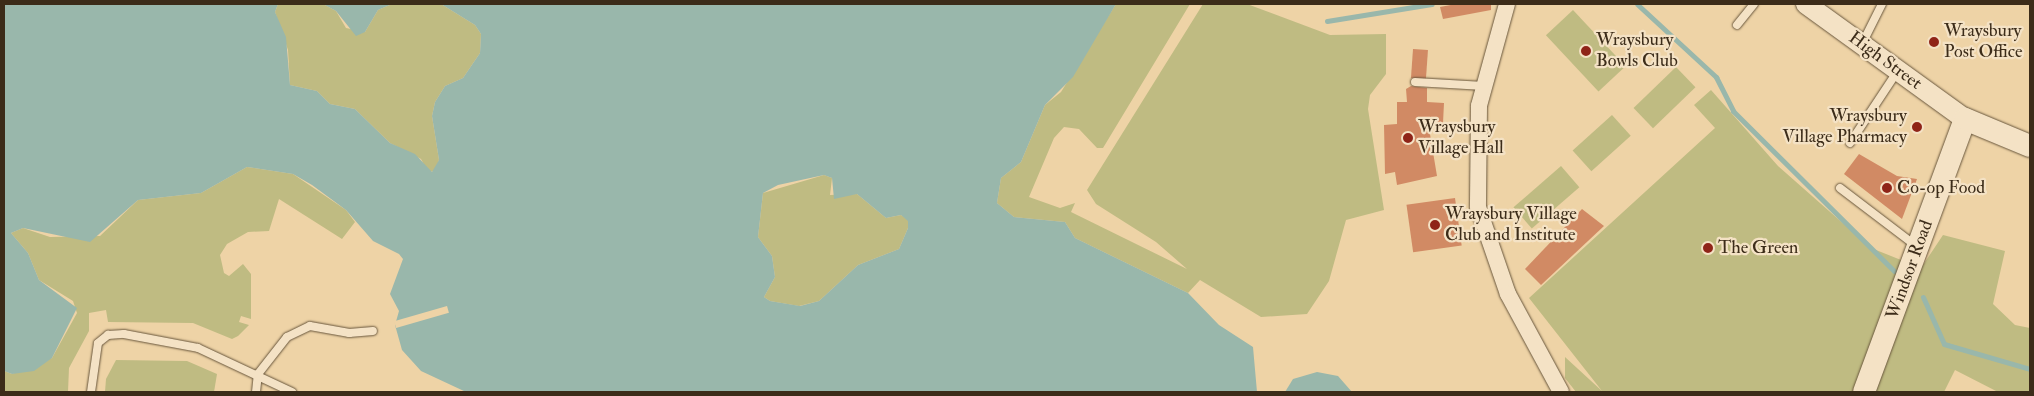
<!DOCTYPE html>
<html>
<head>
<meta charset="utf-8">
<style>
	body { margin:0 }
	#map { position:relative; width:2034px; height:396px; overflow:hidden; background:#eed3a6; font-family:"IM FELL Double Pica",serif }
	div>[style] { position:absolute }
	.green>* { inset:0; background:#bfbb82; transform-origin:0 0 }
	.water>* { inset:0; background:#99b7ab }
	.pier>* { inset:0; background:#eed3a6; transform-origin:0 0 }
	.stream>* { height:5px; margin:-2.5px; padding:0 2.5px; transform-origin:2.5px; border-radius:2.5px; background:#99b7ab }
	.building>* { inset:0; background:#d18a64; transform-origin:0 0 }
	.roads { filter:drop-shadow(0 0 1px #68563c) drop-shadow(0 0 1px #68563c) }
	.service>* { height:8px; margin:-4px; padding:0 4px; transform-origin:4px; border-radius:4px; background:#f4e2c5 }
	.minor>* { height:16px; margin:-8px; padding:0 8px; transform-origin:8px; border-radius:8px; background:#f4e2c5 }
	.tertiary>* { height:20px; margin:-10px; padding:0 10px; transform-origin:10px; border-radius:10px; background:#f4e2c5 }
	.secondary>* { height:22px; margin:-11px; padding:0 11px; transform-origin:11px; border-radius:11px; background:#f4e2c5 }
	.dots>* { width:14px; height:14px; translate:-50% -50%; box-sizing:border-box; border:2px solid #f4e2c5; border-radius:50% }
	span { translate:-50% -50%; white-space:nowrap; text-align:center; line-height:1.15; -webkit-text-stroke:4.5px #f4e2c5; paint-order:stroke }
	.poi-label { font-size:18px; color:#3c2c19 }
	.left { translate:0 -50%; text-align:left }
	.right { translate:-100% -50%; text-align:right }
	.street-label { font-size:18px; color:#3c2c19 }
	.frame { position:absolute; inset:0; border:5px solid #3c2c19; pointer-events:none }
</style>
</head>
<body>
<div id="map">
	<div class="green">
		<div style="clip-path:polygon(278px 4px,323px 4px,336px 11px,346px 28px,365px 32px,378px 10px,392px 4px,441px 4px,475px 25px,481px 34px,480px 53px,463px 78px,445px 86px,435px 102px,432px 116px,439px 160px,435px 171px,428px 172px,421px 159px,390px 143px,355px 109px,330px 104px,317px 91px,290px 85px,288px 50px,275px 12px)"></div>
		<div style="clip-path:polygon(1116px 4px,1190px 4px,1103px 148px,1097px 148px,1079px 129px,1064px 127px,1054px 138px,1029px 197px,1060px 208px,1075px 203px,1071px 212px,1187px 269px,1156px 242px,1096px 204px,1087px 190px,1203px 4px,1247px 4px,1330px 35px,1386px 34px,1386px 74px,1370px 95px,1368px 109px,1384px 210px,1346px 220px,1329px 281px,1307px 314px,1261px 317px,1200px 280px,1188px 293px,1075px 238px,1065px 222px,1014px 217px,997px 203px,1001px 178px,1021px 162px,1045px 105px,1061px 92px)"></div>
		<div style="left:1573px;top:10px;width:77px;height:37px;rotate:47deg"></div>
		<div style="left:1676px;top:67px;width:28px;height:59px;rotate:46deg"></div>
		<div style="clip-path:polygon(1711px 90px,1778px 166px,1871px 248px,1921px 268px,1943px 235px,2005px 251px,1993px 304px,2015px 325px,2030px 328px,2030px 392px,1998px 392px,1955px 370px,1944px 392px,1576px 392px,1565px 378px,1565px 357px,1602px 391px,1529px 298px,1715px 128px,1694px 105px)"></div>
		<div style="left:1612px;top:115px;width:28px;height:53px;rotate:48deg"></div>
		<div style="left:1561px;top:166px;width:28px;height:63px;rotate:49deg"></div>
		<div style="clip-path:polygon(247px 167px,293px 174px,346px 210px,355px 222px,342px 239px,279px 199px,269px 231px,248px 232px,227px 244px,220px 255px,224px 273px,229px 276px,243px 264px,251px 274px,251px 319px,241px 316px,239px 322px,249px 325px,238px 336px,232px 339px,193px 323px,108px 322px,106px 310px,89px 313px,89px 331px,69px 368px,68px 392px,4px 392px,4px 371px,12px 374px,52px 358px,77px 313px,73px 301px,39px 280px,28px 253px,11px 233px,23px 228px,50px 237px,100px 236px,138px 200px,201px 193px)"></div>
		<div style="clip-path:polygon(824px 175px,832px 178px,830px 195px,857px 194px,886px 218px,901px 215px,909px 220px,908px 228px,899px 249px,858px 265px,819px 301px,799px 306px,770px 301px,764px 297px,775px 277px,772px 256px,758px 237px,763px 193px)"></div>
		<div style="clip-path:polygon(116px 360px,187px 361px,217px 374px,214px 392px,105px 392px,106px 379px)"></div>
	</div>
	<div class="water">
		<div style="clip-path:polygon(evenodd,4px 4px,278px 4px,275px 12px,286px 37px,290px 85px,317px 91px,330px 104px,355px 109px,390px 143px,415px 154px,432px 172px,439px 160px,432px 116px,435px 102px,445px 86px,463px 78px,480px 53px,481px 34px,475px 25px,441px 4px,1116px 4px,1073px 77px,1045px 105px,1021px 162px,1001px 178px,997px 203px,1014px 217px,1065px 222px,1075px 238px,1188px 293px,1219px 325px,1253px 347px,1257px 392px,466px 392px,421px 371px,402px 350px,395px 325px,399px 311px,390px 294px,403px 259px,399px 254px,373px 241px,346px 210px,312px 185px,293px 174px,247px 167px,201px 193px,138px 200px,90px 242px,23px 228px,11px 233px,28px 253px,39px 280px,77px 308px,52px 358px,34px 371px,12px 374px,4px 371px,4px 4px,824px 175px,832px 178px,834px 199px,857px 194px,886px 218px,901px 215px,908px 221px,908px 228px,899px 249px,858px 265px,819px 301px,800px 306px,770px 301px,764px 297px,775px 277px,772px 256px,758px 237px,763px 193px,778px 185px,824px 175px)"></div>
		<div style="clip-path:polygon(323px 4px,392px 4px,378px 10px,365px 32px,356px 36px,336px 11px)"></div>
		<div style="clip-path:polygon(1317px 372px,1338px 376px,1352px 392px,1285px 392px,1293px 379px)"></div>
	</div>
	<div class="pier">
		<div style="left:447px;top:306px;width:7px;height:55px;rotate:74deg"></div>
	</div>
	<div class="stream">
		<div style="left:1637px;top:4px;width:108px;rotate:42.7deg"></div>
		<div style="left:1716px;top:77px;width:38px;rotate:63deg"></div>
		<div style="left:1733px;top:111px;width:227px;rotate:44.8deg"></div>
		<div style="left:1327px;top:21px;width:106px;rotate:-9.2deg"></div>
		<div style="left:1923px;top:297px;width:51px;rotate:65.9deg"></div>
		<div style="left:1944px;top:344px;width:90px;rotate:16.2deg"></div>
	</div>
	<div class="building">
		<div style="clip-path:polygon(1456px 4px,1491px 4px,1491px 10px,1443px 19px,1440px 7px)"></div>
		<div style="left:1413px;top:49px;width:15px;height:29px;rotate:4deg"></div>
		<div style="clip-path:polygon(1411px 86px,1427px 88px,1427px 102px,1444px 103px,1443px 123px,1428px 122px,1437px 176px,1397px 185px,1395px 172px,1385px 174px,1384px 125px,1397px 124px,1397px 102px,1407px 102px,1406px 89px)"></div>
		<div style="clip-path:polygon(1859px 154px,1897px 176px,1917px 179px,1902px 219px,1844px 174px)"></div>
		<div style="left:1455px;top:198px;width:48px;height:49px;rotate:82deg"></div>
		<div style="clip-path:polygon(1582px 209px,1604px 226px,1541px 285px,1525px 269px)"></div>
	</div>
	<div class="roads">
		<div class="service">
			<div style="left:1737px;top:25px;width:27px;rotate:-51deg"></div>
			<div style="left:1862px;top:44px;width:45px;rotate:-63.4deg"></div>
			<div style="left:1415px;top:82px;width:69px;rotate:3.3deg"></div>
			<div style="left:1850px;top:143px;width:85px;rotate:-56.5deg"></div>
			<div style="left:1840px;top:188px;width:96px;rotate:37.3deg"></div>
			<div style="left:91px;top:392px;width:49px;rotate:-81.9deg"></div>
			<div style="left:98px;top:343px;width:13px;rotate:-39deg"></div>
			<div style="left:108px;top:335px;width:16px;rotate:-4deg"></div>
			<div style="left:124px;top:334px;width:75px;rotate:10.7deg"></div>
			<div style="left:198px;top:348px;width:104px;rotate:25.1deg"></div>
			<div style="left:256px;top:392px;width:18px;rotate:-84deg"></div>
			<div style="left:258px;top:374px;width:47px;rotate:-51.9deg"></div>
			<div style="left:287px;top:337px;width:25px;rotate:-26deg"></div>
			<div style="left:310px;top:326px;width:40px;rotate:10deg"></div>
			<div style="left:349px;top:333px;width:24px;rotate:-5deg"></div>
		</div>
		<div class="minor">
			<div style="left:1507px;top:4px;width:106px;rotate:105.4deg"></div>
			<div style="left:1479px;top:106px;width:101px;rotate:90.6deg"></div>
			<div style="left:1478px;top:207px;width:92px;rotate:71deg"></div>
			<div style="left:1508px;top:294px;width:111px;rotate:61.6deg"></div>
		</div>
		<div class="tertiary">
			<div style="left:1806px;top:4px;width:196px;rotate:35.9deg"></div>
		</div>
		<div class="secondary">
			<div style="left:1864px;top:392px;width:291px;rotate:-69.7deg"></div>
			<div style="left:1965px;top:119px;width:70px;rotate:22.6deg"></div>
		</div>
	</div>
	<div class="dots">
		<div style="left:1934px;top:42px;background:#8f2418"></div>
		<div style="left:1586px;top:51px;background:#8f2418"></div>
		<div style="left:1917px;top:127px;background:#8f2418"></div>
		<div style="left:1408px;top:138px;background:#8f2418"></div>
		<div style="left:1887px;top:188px;background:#8f2418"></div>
		<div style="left:1435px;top:225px;background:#8f2418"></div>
		<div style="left:1708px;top:248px;background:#8f2418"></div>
	</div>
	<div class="poi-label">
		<span class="left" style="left:1944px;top:42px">Wraysbury<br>Post Office</span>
		<span class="left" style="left:1596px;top:51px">Wraysbury<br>Bowls Club</span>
		<span class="right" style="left:1907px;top:127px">Wraysbury<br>Village Pharmacy</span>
		<span class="left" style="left:1418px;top:138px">Wraysbury<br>Village Hall</span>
		<span class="left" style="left:1897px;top:188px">Co-op Food</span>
		<span class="left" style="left:1445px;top:225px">Wraysbury Village<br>Club and Institute</span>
		<span class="left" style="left:1718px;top:248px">The Green</span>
	</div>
	<div class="street-label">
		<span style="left:1885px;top:61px;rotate:36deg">High Street</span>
		<span style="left:1910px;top:270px;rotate:-70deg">Windsor Road</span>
	</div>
	<div class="frame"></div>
</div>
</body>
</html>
